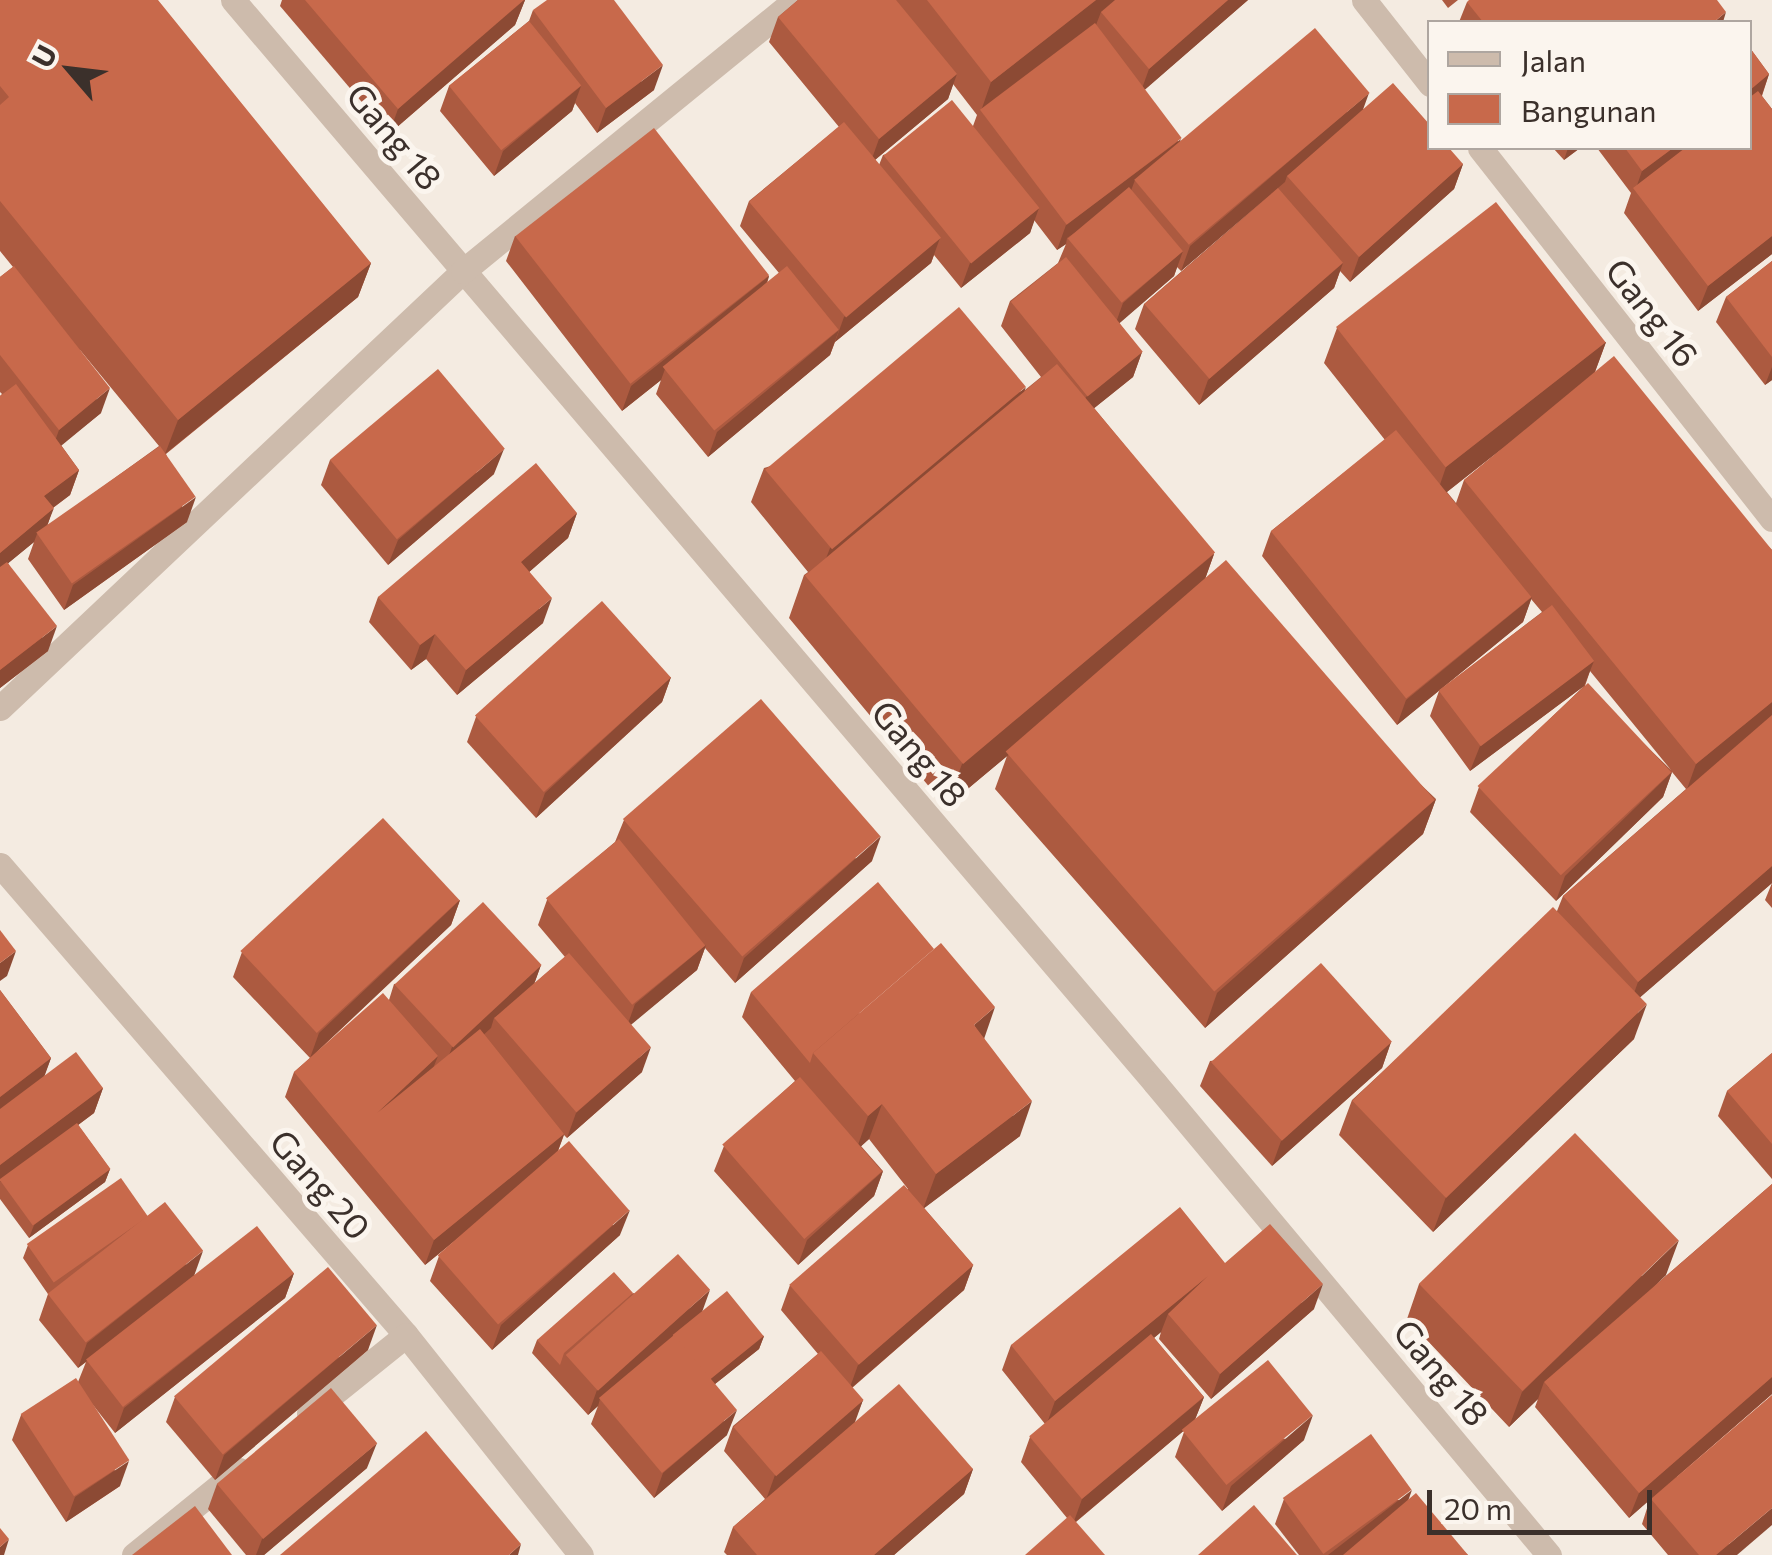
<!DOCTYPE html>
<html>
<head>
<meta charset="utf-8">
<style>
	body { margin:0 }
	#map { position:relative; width:1772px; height:1555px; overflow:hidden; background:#f4ebe1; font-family:Commissioner,sans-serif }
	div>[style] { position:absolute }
	.street>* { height:25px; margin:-12.5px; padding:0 12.5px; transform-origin:12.5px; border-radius:12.5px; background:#cdbbac }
	.wall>* { inset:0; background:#ac5a40 }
	.shaded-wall>* { inset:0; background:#8c4a34 }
	.building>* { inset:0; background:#c8694b; transform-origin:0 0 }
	span { translate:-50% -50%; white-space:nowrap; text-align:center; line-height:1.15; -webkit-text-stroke:10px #fbf5ee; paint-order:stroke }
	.street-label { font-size:35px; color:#3b302b }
	.legend { position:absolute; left:1427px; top:20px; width:325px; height:130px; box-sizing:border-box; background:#fbf5ee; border:2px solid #aea6a0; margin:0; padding:12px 18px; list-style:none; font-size:30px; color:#3b302b }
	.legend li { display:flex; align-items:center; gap:20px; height:50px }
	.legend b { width:50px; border:2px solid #aea6a0 }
	.north { position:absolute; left:20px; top:20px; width:100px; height:100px; -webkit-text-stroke:8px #fbf5ee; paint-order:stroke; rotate:298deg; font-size:28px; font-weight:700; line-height:40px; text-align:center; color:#3b302b }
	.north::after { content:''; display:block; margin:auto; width:35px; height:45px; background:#3b302b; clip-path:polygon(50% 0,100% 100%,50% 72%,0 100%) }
	.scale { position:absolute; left:1427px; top:1490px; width:225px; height:45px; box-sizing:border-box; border:5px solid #3b302b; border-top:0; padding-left:12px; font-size:30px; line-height:35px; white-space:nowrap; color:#3b302b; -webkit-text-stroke:8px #fbf5ee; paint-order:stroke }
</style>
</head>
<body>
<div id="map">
	<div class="street">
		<div style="left:233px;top:0;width:1422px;rotate:49.59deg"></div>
		<div style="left:1155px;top:1083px;width:615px;rotate:50.15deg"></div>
		<div style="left:1364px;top:0;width:107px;rotate:51.8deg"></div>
		<div style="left:1480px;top:148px;width:472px;rotate:51.8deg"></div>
		<div style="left:0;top:708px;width:637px;rotate:-43.35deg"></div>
		<div style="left:463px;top:271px;width:429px;rotate:-39.2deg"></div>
		<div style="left:0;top:865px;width:621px;rotate:49.18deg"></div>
		<div style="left:406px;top:1335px;width:281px;rotate:51.5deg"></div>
		<div style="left:309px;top:1413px;width:124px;rotate:-38.8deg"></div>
		<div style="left:134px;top:1555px;width:135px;rotate:-39deg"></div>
	</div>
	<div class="wall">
		<div style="clip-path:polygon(evenodd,0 0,371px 263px,358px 297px,166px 454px,187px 522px,64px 610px,28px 559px,34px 542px,8px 563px,48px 651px,0 688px,0 396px,2px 394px,0 392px,0 277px,13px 267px,0 251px,0 0,80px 350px,159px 446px,47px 527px,53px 508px,70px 495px,79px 470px,61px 445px,101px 413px,80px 350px)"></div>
		<div style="clip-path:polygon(282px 0,525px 0,515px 25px,389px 134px,280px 6px)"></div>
		<div style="clip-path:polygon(evenodd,798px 0,1248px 0,1144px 90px,1179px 143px,1363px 109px,1463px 164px,1454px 189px,1350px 282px,1340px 271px,1334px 288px,1199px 405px,1135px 329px,1144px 304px,1274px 191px,1181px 271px,1177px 267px,1174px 276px,1119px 323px,1142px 352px,1133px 377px,1094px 408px,1214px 554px,1205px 579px,1436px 799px,1423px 834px,1205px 1028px,995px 789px,1007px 756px,946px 807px,789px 618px,804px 575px,808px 572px,751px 502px,764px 468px,1025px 390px,1041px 377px,1001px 326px,1010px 301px,1058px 263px,1066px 244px,1057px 250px,1034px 220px,1030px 233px,961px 288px,934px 255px,931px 263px,835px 342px,830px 355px,708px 457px,656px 394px,661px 380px,622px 411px,506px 261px,515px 236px,769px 276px,767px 284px,779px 273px,740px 226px,749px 201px,839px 127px,769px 42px,778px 17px,798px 0,953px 84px,977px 115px,973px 126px,883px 155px,879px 165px,875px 160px,948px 99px,953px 84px)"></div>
		<div style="clip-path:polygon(1442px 0,1458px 0,1448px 8px)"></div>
		<div style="clip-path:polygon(1467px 2px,1723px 22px,1459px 22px)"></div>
		<div style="clip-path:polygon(533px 10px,654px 90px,597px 133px,575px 103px,572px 111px,494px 176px,440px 111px,449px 86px,529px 21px)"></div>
		<div style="clip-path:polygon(1750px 48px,1769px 74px,1762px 96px,1772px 109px,1772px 254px,1698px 311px,1624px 213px,1631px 193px,1597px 148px,1750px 148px)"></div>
		<div style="clip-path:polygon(1553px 148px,1580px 148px,1564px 160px)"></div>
		<div style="clip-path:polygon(1772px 261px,1772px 380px,1765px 385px,1716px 322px,1726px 297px)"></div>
		<div style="clip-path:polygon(evenodd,1337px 328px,1606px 342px,1595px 372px,1772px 550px,1772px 908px,1765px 900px,1772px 883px,1640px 997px,1634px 1039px,1433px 1232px,1339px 1135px,1352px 1100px,1557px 911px,1563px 896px,1686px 789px,1672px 772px,1663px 797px,1556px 901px,1470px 812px,1479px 787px,1584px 686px,1470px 771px,1430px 716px,1439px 691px,1542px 612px,1531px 599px,1523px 622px,1397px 725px,1262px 556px,1271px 531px,1385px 440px,1324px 363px,1337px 328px,1504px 447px,1464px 480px,1456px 503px,1447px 492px,1504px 447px,1337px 328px,1590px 671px,1671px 770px,1585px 686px,1590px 671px)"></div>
		<div style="clip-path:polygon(330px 460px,494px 474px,388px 565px,321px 485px)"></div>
		<div style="clip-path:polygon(577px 513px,568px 538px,529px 572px,543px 623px,457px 695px,426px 659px,411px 670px,369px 622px,378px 597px)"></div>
		<div style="clip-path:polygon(671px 677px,662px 702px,536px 818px,467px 742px,476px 717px)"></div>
		<div style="clip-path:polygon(624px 820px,872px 861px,735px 983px,705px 948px,697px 970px,631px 1024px,642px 1072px,567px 1138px,564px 1135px,558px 1151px,620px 1235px,492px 1350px,430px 1281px,439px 1256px,475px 1224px,425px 1265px,285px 1097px,294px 1072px,310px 1058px,233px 977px,242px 952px,460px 900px,451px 925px,317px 1052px,389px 1000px,394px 984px,541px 965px,534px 984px,565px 957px,538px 925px,547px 900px,615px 842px)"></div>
		<div style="clip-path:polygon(0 990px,51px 1058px,44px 1076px,103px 1088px,94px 1113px,78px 1125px,110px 1169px,105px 1182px,29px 1238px,0 1199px)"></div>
		<div style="clip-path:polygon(751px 992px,984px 1038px,1020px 1136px,924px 1208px,973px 1265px,964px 1290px,852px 1388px,863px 1400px,854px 1422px,973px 1469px,964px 1494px,894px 1555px,727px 1555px,724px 1552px,733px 1527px,765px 1499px,724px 1451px,733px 1426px,818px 1354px,781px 1310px,790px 1285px,908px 1189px,869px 1139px,861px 1146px,883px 1171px,874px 1196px,798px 1265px,714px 1171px,724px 1146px,795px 1081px,742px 1017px)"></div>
		<div style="clip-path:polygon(1391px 1042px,1382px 1068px,1272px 1166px,1200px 1086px,1210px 1061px)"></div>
		<div style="clip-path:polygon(1772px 1053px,1772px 1179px,1718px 1116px,1727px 1091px)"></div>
		<div style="clip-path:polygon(1772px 1184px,1772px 1394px,1677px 1477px,1737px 1555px,1668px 1555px,1642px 1524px,1650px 1499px,1629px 1518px,1535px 1407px,1538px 1399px,1509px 1427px,1407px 1319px,1419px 1284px,1666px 1275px,1652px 1288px)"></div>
		<div style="clip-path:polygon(148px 1216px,194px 1275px,294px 1273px,285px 1298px,115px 1433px,93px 1405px,120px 1486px,66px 1522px,12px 1440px,21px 1415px,78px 1382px,86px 1362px,78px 1368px,39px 1320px,48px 1294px,23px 1258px,28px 1245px)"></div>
		<div style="clip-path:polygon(1225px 1263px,1314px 1309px,1211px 1399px,1159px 1339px,1161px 1332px,1154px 1338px,1204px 1397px,1194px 1422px,1076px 1522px,1067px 1518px,1021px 1462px,1030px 1437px,1045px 1424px,1002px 1370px,1011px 1345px)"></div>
		<div style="clip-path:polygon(633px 1293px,702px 1312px,764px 1336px,759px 1349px,715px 1384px,727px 1435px,654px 1498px,591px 1424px,598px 1406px,588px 1415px,532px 1353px,537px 1340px)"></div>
		<div style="clip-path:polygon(368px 1350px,215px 1480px,166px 1422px,175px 1397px)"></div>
		<div style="clip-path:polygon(1184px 1432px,1304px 1440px,1222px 1511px,1175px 1457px)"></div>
		<div style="clip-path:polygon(367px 1468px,264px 1555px,246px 1555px,208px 1509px,217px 1484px)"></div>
		<div style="clip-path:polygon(1284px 1499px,1409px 1500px,1468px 1555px,1299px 1555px,1275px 1524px)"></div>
	</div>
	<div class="shaded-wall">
		<div style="clip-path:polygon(519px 0,525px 0,515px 25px,389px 134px,398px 109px)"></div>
		<div style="clip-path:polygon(1096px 0,1128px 0,1101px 12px,1096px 25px,981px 111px,991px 82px)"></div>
		<div style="clip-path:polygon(1228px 0,1248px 0,1140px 94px,1149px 69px)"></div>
		<div style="clip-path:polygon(1726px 12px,1723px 22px,1714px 22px)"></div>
		<div style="clip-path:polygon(663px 65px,654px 90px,597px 133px,606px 108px)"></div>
		<div style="clip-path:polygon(957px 74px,948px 99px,870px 164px,879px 139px)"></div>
		<div style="clip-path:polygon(1769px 74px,1760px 100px,1750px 108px,1750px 90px)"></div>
		<div style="clip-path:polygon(581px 86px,572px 111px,494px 176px,503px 151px)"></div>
		<div style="clip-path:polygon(1369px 93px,1360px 118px,1287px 176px,1285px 182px,1181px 271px,1190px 246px)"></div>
		<div style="clip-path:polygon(1181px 139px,1172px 164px,1135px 180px,1129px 196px,1067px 238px,1066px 244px,1057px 250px,1066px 225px)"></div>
		<div style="clip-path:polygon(1568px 148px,1580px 148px,1564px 160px)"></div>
		<div style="clip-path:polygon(1673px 148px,1697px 148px,1635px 191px,1642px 171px)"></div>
		<div style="clip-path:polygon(1463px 164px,1454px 189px,1350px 282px,1359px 257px)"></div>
		<div style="clip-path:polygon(1039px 208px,1030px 233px,961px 288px,970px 263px)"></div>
		<div style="clip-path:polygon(1772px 236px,1772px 254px,1698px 311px,1708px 286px)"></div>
		<div style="clip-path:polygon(940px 238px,931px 263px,835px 342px,844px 317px)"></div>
		<div style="clip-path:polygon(1183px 251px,1174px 276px,1114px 328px,1123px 303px)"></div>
		<div style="clip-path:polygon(371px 263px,358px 297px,165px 454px,178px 420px)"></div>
		<div style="clip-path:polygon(1343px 263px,1334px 288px,1199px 405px,1208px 380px)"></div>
		<div style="clip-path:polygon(769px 276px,760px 301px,665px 369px,661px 380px,622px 411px,631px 386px)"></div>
		<div style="clip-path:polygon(839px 330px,830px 355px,708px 457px,717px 432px)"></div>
		<div style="clip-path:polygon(1606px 342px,1593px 377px,1434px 502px,1446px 467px)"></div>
		<div style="clip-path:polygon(1142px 352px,1133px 377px,1077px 422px,1086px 397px)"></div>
		<div style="clip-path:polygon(1772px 367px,1772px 380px,1765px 385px)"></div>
		<div style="clip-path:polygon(1026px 387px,1013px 422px,817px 582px,830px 548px)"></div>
		<div style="clip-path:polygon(110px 388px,101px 413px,50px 455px,59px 430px)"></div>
		<div style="clip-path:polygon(504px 449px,494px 474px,388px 565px,398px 540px)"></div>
		<div style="clip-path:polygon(79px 470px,70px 495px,35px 521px,44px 496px)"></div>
		<div style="clip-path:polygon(196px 497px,187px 522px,64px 610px,73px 585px)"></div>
		<div style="clip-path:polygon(54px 508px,44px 533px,37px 534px,34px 542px,0 570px,0 553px)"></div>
		<div style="clip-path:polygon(577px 513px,568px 538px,512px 587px,521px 562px)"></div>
		<div style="clip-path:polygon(1214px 554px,1199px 596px,946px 807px,962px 764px)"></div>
		<div style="clip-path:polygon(1532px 597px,1523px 622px,1397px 725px,1406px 700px)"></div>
		<div style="clip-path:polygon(552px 598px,543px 623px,457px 695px,466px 670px)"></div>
		<div style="clip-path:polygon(57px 626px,48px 651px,0 688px,0 670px)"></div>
		<div style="clip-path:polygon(435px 634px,426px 659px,411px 670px,420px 645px)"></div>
		<div style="clip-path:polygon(1594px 661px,1584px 686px,1470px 771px,1480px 746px)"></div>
		<div style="clip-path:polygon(671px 677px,662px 702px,536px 818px,545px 793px)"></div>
		<div style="clip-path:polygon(1772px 702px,1772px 719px,1687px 789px,1696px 764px)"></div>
		<div style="clip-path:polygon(1672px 772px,1663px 797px,1556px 901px,1565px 876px)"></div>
		<div style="clip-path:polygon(1436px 799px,1423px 834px,1205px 1028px,1217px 993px)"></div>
		<div style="clip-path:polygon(881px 836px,872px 861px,735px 983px,744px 958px)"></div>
		<div style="clip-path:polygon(1772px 866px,1772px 883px,1629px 1007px,1638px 982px)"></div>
		<div style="clip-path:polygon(460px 900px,451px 925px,310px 1058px,319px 1033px)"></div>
		<div style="clip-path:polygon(706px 945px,697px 970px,626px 1029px,635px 1004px)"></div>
		<div style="clip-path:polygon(16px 951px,7px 976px,0 981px,0 963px)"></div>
		<div style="clip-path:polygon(541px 965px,532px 990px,494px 1018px,491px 1028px,443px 1072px,452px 1047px)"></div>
		<div style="clip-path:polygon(1647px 1004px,1634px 1039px,1433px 1232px,1446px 1197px)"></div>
		<div style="clip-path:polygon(995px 1007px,983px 1042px,974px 1025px)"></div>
		<div style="clip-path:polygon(1391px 1042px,1382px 1068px,1272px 1166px,1281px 1141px)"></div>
		<div style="clip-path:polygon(651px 1047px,642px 1072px,567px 1138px,576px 1113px)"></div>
		<div style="clip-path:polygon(438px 1056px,428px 1081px,377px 1113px)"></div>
		<div style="clip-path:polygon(51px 1058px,42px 1083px,0 1115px,0 1097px)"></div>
		<div style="clip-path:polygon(103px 1088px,94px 1113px,2px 1182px,0 1181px,0 1165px)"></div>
		<div style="clip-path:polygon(1032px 1101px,1020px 1136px,923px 1209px,936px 1174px)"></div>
		<div style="clip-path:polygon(882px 1104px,869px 1139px,856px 1151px,868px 1116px)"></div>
		<div style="clip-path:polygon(564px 1134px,555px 1159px,425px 1265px,434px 1240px)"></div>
		<div style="clip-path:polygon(110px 1169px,105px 1182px,29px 1238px,34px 1225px)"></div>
		<div style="clip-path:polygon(883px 1171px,874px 1196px,798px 1265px,807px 1240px)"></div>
		<div style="clip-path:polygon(630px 1210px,620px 1235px,492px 1350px,501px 1325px)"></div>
		<div style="clip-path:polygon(1679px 1240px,1666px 1275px,1549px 1388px,1544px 1382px,1538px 1399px,1509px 1427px,1522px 1392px)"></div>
		<div style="clip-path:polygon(203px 1251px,194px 1276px,78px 1368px,87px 1343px)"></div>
		<div style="clip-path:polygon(973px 1265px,964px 1290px,849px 1390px,858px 1365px)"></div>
		<div style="clip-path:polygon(294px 1273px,285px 1298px,115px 1433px,124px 1408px)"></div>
		<div style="clip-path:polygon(1208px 1276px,1168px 1314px,1161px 1332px,1046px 1426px,1055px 1401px)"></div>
		<div style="clip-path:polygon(1323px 1284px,1314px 1309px,1211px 1399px,1220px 1374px)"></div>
		<div style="clip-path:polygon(710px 1290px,701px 1315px,600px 1399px,598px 1406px,588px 1415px,597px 1390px)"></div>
		<div style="clip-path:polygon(377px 1325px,368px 1350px,215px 1480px,224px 1455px)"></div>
		<div style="clip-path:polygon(764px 1336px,759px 1349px,700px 1396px,705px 1383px)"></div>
		<div style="clip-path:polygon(1772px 1377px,1772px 1394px,1629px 1518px,1639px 1493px)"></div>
		<div style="clip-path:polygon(1204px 1397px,1194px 1422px,1073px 1524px,1082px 1499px)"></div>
		<div style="clip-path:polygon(863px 1400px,854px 1425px,766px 1500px,775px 1475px)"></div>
		<div style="clip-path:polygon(737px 1410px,727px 1435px,654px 1498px,663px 1473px)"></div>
		<div style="clip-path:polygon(1313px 1415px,1304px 1440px,1222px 1511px,1231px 1486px)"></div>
		<div style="clip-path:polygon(377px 1443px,367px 1468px,264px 1555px,256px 1555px,262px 1539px)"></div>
		<div style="clip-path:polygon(129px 1461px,120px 1486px,66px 1522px,75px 1497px)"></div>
		<div style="clip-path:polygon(973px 1469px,964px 1494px,894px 1555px,874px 1555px)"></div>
		<div style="clip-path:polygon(1412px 1490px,1403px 1515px,1351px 1555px,1328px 1555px)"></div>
		<div style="clip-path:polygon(1772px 1508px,1772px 1525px,1737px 1555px,1716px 1555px)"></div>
		<div style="clip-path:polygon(9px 1539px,4px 1555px,0 1555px,0 1547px)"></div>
		<div style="clip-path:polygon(521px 1544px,518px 1555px,509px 1555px)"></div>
	</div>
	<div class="building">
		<div style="clip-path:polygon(0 0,158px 0,371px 263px,178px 420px,0 201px,0 105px,9px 97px,0 86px)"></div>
		<div style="clip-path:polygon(305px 0,524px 0,398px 109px)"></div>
		<div style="clip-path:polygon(547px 0,614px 0,663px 65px,606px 108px,533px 10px)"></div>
		<div style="clip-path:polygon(798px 0,896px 0,957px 74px,879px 139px,778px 17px)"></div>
		<div style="clip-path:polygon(927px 0,1096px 0,991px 82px)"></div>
		<div style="clip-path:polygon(1115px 0,1228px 0,1149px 69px,1101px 12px)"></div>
		<div style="clip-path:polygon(1469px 0,1717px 0,1726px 12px,1714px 22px,1483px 22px,1467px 2px)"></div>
		<div style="left:529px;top:21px;width:83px;height:103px;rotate:51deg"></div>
		<div style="left:1095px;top:23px;width:144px;height:144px;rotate:53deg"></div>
		<div style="left:1315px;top:28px;width:85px;height:236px;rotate:50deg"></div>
		<div style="clip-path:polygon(1750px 48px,1769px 74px,1750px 90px)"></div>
		<div style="clip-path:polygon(1393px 83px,1430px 125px,1430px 148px,1449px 148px,1463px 164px,1359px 257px,1287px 176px)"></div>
		<div style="clip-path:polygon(1758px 91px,1772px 109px,1772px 236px,1708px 286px,1633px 188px,1685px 148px,1750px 148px,1750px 97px)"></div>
		<div style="left:952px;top:100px;width:139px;height:88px;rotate:51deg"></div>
		<div style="left:844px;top:122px;width:151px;height:124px;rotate:50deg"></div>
		<div style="left:654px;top:128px;width:187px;height:176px;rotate:52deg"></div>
		<div style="clip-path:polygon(1625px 148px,1673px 148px,1642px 171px)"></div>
		<div style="left:1129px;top:187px;width:84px;height:80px;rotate:50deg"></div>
		<div style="left:1278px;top:188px;width:99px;height:177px;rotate:49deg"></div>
		<div style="left:1496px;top:202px;width:178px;height:203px;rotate:52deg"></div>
		<div style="left:1066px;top:257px;width:122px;height:71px;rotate:51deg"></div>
		<div style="clip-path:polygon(1772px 261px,1772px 357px,1726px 297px)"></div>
		<div style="clip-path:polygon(14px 266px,110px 388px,59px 430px,0 355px,0 277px)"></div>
		<div style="left:787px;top:266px;width:82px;height:160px;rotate:51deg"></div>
		<div style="left:959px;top:307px;width:104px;height:253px;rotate:50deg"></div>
		<div style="clip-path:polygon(1614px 356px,1772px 550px,1772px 702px,1696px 764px,1464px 480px)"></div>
		<div style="left:1057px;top:364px;width:246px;height:329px;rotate:50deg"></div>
		<div style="left:438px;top:369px;width:104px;height:141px;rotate:50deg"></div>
		<div style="clip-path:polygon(16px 384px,79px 470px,44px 496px,54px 508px,0 553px,0 396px)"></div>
		<div style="left:1396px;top:430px;width:215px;height:161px;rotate:51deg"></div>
		<div style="left:160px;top:446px;width:62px;height:151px;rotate:55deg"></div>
		<div style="clip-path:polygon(536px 463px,577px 513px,521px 562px,552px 598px,466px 670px,435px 634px,420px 645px,378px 597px)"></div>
		<div style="left:1226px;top:560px;width:318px;height:292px;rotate:49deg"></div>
		<div style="clip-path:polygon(7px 562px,57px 626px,0 670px,0 567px)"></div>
		<div style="left:602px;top:601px;width:103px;height:171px;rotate:48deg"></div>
		<div style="left:1552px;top:605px;width:70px;height:142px;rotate:53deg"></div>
		<div style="left:1588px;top:683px;width:122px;height:151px;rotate:47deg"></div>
		<div style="left:761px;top:699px;width:182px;height:183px;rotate:49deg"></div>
		<div style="clip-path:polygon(1772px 715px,1772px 866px,1638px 982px,1563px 896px)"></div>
		<div style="left:383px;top:818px;width:112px;height:195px;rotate:47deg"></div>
		<div style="left:619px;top:839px;width:137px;height:94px;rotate:51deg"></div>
		<div style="clip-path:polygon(878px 882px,934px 949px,813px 1053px,810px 1063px,751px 992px)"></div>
		<div style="left:483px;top:902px;width:86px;height:121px;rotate:47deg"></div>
		<div style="left:1553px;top:907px;width:135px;height:279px;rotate:46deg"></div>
		<div style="clip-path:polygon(0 930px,16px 951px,0 963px)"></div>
		<div style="clip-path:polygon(941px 943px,995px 1007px,974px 1025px,1032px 1101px,936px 1174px,882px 1104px,868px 1116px,813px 1053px)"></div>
		<div style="left:569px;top:953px;width:125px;height:99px;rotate:49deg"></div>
		<div style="left:1321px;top:963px;width:106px;height:148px;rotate:48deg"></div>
		<div style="clip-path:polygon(0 990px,51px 1058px,0 1097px)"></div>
		<div style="clip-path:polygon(383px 993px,438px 1056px,377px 1113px,480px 1029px,564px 1134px,434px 1240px,294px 1072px)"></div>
		<div style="clip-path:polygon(76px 1052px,103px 1088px,0 1165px,0 1109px)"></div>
		<div style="clip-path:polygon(1772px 1053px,1772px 1144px,1727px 1091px)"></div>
		<div style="left:800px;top:1077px;width:125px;height:103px;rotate:49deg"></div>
		<div style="left:77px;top:1123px;width:57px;height:96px;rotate:54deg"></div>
		<div style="left:1575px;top:1133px;width:149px;height:217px;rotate:46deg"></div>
		<div style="left:569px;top:1141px;width:92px;height:174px;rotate:49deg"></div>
		<div style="left:121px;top:1178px;width:47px;height:115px;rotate:55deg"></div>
		<div style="clip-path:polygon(1772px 1184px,1772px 1377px,1639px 1493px,1544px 1382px)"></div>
		<div style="left:904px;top:1185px;width:106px;height:152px;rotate:49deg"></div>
		<div style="left:165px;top:1202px;width:62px;height:149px;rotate:52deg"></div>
		<div style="clip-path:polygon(1180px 1207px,1225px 1263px,1270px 1224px,1323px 1284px,1220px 1374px,1168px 1314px,1208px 1276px,1055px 1401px,1011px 1345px)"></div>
		<div style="left:257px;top:1226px;width:60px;height:217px;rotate:52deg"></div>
		<div style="left:678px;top:1254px;width:48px;height:151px;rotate:48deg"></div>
		<div style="left:328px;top:1267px;width:76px;height:201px;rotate:50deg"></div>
		<div style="clip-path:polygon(614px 1272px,633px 1293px,564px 1353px,560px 1365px,537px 1340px)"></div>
		<div style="left:727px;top:1291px;width:58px;height:70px;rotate:51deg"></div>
		<div style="left:1151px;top:1334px;width:82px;height:159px;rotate:50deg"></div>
		<div style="left:674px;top:1335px;width:98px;height:98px;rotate:50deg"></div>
		<div style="left:821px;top:1351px;width:65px;height:116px;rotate:49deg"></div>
		<div style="left:1268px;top:1360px;width:71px;height:111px;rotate:51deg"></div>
		<div style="left:76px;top:1378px;width:98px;height:66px;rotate:57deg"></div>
		<div style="clip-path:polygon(899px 1384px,973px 1469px,874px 1555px,757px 1555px,733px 1527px)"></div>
		<div style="left:331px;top:1388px;width:72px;height:149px;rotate:50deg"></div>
		<div style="clip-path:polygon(1772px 1395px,1772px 1508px,1716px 1555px,1699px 1555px,1651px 1499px)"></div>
		<div style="clip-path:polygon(426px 1431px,521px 1544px,509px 1555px,280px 1555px)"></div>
		<div style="left:1371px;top:1434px;width:69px;height:109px;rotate:54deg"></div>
		<div style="clip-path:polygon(1416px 1493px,1468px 1555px,1343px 1555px)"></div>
		<div style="clip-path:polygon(1254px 1505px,1297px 1555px,1198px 1555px)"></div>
		<div style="clip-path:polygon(195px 1506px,232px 1555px,132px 1555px)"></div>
		<div style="clip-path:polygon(1070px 1515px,1105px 1555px,1025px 1555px)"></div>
		<div style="clip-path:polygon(0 1528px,9px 1539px,0 1547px)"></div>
	</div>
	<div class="street-label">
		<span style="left:395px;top:136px;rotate:50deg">Gang 18</span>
		<span style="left:1653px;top:312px;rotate:52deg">Gang 16</span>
		<span style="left:920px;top:753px;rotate:50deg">Gang 18</span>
		<span style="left:321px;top:1184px;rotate:49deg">Gang 20</span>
		<span style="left:1442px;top:1372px;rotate:50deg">Gang 18</span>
	</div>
	<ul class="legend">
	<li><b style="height:12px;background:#cdbbac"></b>Jalan</li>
	<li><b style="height:28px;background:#c8694b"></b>Bangunan</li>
	</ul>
	<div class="north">U</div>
	<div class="scale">20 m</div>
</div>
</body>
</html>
